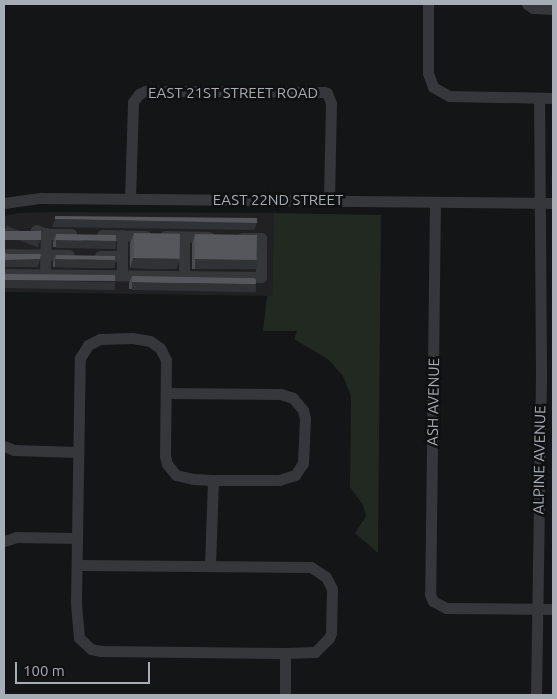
<!DOCTYPE html>
<html>
<head>
<meta charset="utf-8">
<style>
	body { margin:0 }
	#map { position:relative; width:557px; height:699px; overflow:hidden; background:#141516; font-family:Ubuntu,sans-serif }
	div>[style] { position:absolute }
	.built>* { inset:0; background:#212123 }
	.green>* { inset:0; background:#212921 }
	.minor>* { height:11px; margin:-5.5px; padding:0 5.5px; transform-origin:5.5px; border-radius:5.5px; background:#36373b }
	.wall>* { inset:0; background:#4b4c51 }
	.shaded-wall>* { inset:0; background:#313235; transform-origin:0 0 }
	.building>* { inset:0; background:#55575c; transform-origin:0 0 }
	span { translate:-50% -50%; white-space:nowrap; text-align:center; line-height:1.15; -webkit-text-stroke:5px #101011; paint-order:stroke }
	.street-label { font-size:15px; color:#a7adb6 }
	.frame { position:absolute; inset:0; border:5px solid #a7adb6; pointer-events:none }
	.scale { position:absolute; left:15px; top:662px; width:135px; height:22px; box-sizing:border-box; border:2px solid #a7adb6; border-top:0; padding-left:6px; font-size:15px; line-height:18px; white-space:nowrap; color:#a7adb6; -webkit-text-stroke:4px #101011; paint-order:stroke }
</style>
</head>
<body>
<div id="map">
	<div class="built">
		<div style="clip-path:polygon(53px 212px,274px 213px,272px 296px,4px 292px,4px 216px,19px 213px)"></div>
	</div>
	<div class="green">
		<div style="clip-path:polygon(274px 213px,381px 215px,378px 553px,355px 533px,366px 516px,363px 505px,350px 487px,351px 396px,343px 376px,329px 360px,294px 339px,297px 331px,263px 331px,267px 296px,272px 296px)"></div>
	</div>
	<div class="minor">
		<div style="left:428px;top:4px;width:69px;rotate:90deg"></div>
		<div style="left:428px;top:73px;width:15px;rotate:70deg"></div>
		<div style="left:433px;top:87px;width:18px;rotate:29deg"></div>
		<div style="left:449px;top:96px;width:104px;rotate:1.1deg"></div>
		<div style="left:527px;top:4px;width:7px;rotate:34deg"></div>
		<div style="left:533px;top:8px;width:20px;rotate:3deg"></div>
		<div style="left:130px;top:199px;width:97px;rotate:-88.2deg"></div>
		<div style="left:133px;top:102px;width:10px;rotate:-53deg"></div>
		<div style="left:139px;top:94px;width:7px;rotate:-27deg"></div>
		<div style="left:145px;top:91px;width:179px;rotate:0.3deg"></div>
		<div style="left:324px;top:92px;width:3px;rotate:18deg"></div>
		<div style="left:327px;top:93px;width:11px;rotate:68deg"></div>
		<div style="left:331px;top:103px;width:97px;rotate:91.2deg"></div>
		<div style="left:435px;top:202px;width:392px;rotate:90.7deg"></div>
		<div style="left:430px;top:594px;width:8px;rotate:67deg"></div>
		<div style="left:433px;top:601px;width:15px;rotate:28deg"></div>
		<div style="left:446px;top:608px;width:107px;rotate:0.5deg"></div>
		<div style="left:4px;top:203px;width:37px;rotate:-8deg"></div>
		<div style="left:41px;top:198px;width:512px;rotate:0.56deg"></div>
		<div style="left:36px;top:230px;width:12px;rotate:20deg"></div>
		<div style="left:47px;top:234px;width:24px"></div>
		<div style="left:102px;top:235px;width:44px;rotate:1.3deg"></div>
		<div style="left:165px;top:236px;width:44px;rotate:1.3deg"></div>
		<div style="left:4px;top:254px;width:65px;rotate:0.9deg"></div>
		<div style="left:100px;top:256px;width:22px"></div>
		<div style="left:4px;top:274px;width:257px;rotate:0.7deg"></div>
		<div style="left:261px;top:277px;width:39px;rotate:-90deg"></div>
		<div style="left:261px;top:238px;width:19px;rotate:180deg"></div>
		<div style="left:45px;top:274px;width:41px;rotate:-88.6deg"></div>
		<div style="left:122px;top:275px;width:40px;rotate:-90deg"></div>
		<div style="left:184px;top:276px;width:39px;rotate:-90deg"></div>
		<div style="left:4px;top:446px;width:11px;rotate:22deg"></div>
		<div style="left:14px;top:450px;width:64px;rotate:1.8deg"></div>
		<div style="left:4px;top:541px;width:13px;rotate:-18deg"></div>
		<div style="left:16px;top:537px;width:61px;rotate:0.9deg"></div>
		<div style="left:77px;top:565px;width:234px;rotate:0.5deg"></div>
		<div style="left:311px;top:567px;width:18px;rotate:34deg"></div>
		<div style="left:326px;top:577px;width:13px;rotate:63deg"></div>
		<div style="left:332px;top:589px;width:44px;rotate:91.3deg"></div>
		<div style="left:331px;top:633px;width:5px;rotate:112deg"></div>
		<div style="left:329px;top:638px;width:20px;rotate:135deg"></div>
		<div style="left:315px;top:652px;width:30px;rotate:178deg"></div>
		<div style="left:285px;top:653px;width:184px;rotate:-179.4deg"></div>
		<div style="left:101px;top:651px;width:10px;rotate:-169deg"></div>
		<div style="left:91px;top:649px;width:16px;rotate:-137deg"></div>
		<div style="left:79px;top:638px;width:37px;rotate:-95deg"></div>
		<div style="left:76px;top:601px;width:243px;rotate:-89.1deg"></div>
		<div style="left:80px;top:358px;width:15px;rotate:-58deg"></div>
		<div style="left:88px;top:345px;width:13px;rotate:-27deg"></div>
		<div style="left:100px;top:339px;width:32px;rotate:-2deg"></div>
		<div style="left:132px;top:338px;width:18px;rotate:9deg"></div>
		<div style="left:150px;top:341px;width:12px;rotate:35deg"></div>
		<div style="left:160px;top:348px;width:13px;rotate:63deg"></div>
		<div style="left:166px;top:360px;width:96px;rotate:90.6deg"></div>
		<div style="left:165px;top:456px;width:8px;rotate:76deg"></div>
		<div style="left:167px;top:464px;width:14px;rotate:51deg"></div>
		<div style="left:176px;top:475px;width:17px;rotate:13deg"></div>
		<div style="left:193px;top:479px;width:20px;rotate:3deg"></div>
		<div style="left:213px;top:480px;width:66px"></div>
		<div style="left:279px;top:480px;width:17px;rotate:-17deg"></div>
		<div style="left:295px;top:475px;width:14px;rotate:-56deg"></div>
		<div style="left:303px;top:463px;width:44px;rotate:-87.4deg"></div>
		<div style="left:305px;top:419px;width:9px;rotate:-103deg"></div>
		<div style="left:303px;top:410px;width:16px;rotate:-130deg"></div>
		<div style="left:293px;top:398px;width:13px;rotate:-162deg"></div>
		<div style="left:281px;top:394px;width:115px;rotate:-179.5deg"></div>
		<div style="left:210px;top:566px;width:86px;rotate:-88deg"></div>
		<div style="left:285px;top:653px;width:42px;rotate:90deg"></div>
		<div style="left:536px;top:695px;width:322px;rotate:-89.1deg"></div>
		<div style="left:541px;top:373px;width:274px;rotate:-90.4deg"></div>
	</div>
	<div class="wall">
		<div style="clip-path:polygon(134px 233px,180px 258px,176px 269px,130px 268px,130px 243px)"></div>
		<div style="clip-path:polygon(56px 234px,113px 248px,53px 247px,53px 242px)"></div>
		<div style="clip-path:polygon(195px 234px,253px 269px,192px 269px,192px 244px)"></div>
		<div style="clip-path:polygon(56px 255px,113px 268px,53px 267px,53px 262px)"></div>
		<div style="clip-path:polygon(132px 276px,253px 291px,129px 289px,129px 283px)"></div>
	</div>
	<div class="shaded-wall">
		<div style="clip-path:polygon(55px 219px,257px 223px,254px 230px,52px 227px)"></div>
		<div style="left:41px;top:239px;width:9px;height:37px;rotate:111deg"></div>
		<div style="left:56px;top:240px;width:60px;height:8px;rotate:1deg"></div>
		<div style="clip-path:polygon(133px 258px,180px 258px,176px 269px,130px 268px)"></div>
		<div style="clip-path:polygon(40px 259px,38px 267px,4px 267px,4px 260px)"></div>
		<div style="left:55px;top:259px;width:60px;height:8px;rotate:1deg"></div>
		<div style="left:195px;top:259px;width:62px;height:10px"></div>
		<div style="left:4px;top:280px;width:111px;height:8px;rotate:1deg"></div>
		<div style="left:132px;top:282px;width:124px;height:8px;rotate:1deg"></div>
	</div>
	<div class="building">
		<div style="clip-path:polygon(55px 216px,257px 218px,257px 223px,55px 219px)"></div>
		<div style="left:4px;top:231px;width:37px;height:9px"></div>
		<div style="left:134px;top:233px;width:46px;height:25px;rotate:1deg"></div>
		<div style="left:56px;top:234px;width:60px;height:6px;rotate:1deg"></div>
		<div style="left:195px;top:234px;width:62px;height:25px;rotate:1deg"></div>
		<div style="clip-path:polygon(4px 252px,7px 254px,41px 254px,40px 259px,4px 260px)"></div>
		<div style="left:56px;top:255px;width:59px;height:4px;rotate:1deg"></div>
		<div style="clip-path:polygon(4px 271px,6px 274px,115px 275px,115px 281px,4px 280px)"></div>
		<div style="left:132px;top:276px;width:124px;height:6px;rotate:1deg"></div>
	</div>
	<div class="street-label">
		<span style="left:233px;top:93px">EAST 21ST STREET ROAD</span>
		<span style="left:278px;top:200px">EAST 22ND STREET</span>
		<span style="left:433px;top:402px;rotate:-89deg">ASH AVENUE</span>
		<span style="left:539px;top:460px;rotate:-89deg">ALPINE AVENUE</span>
	</div>
	<div class="frame"></div>
	<div class="scale">100 m</div>
</div>
</body>
</html>
